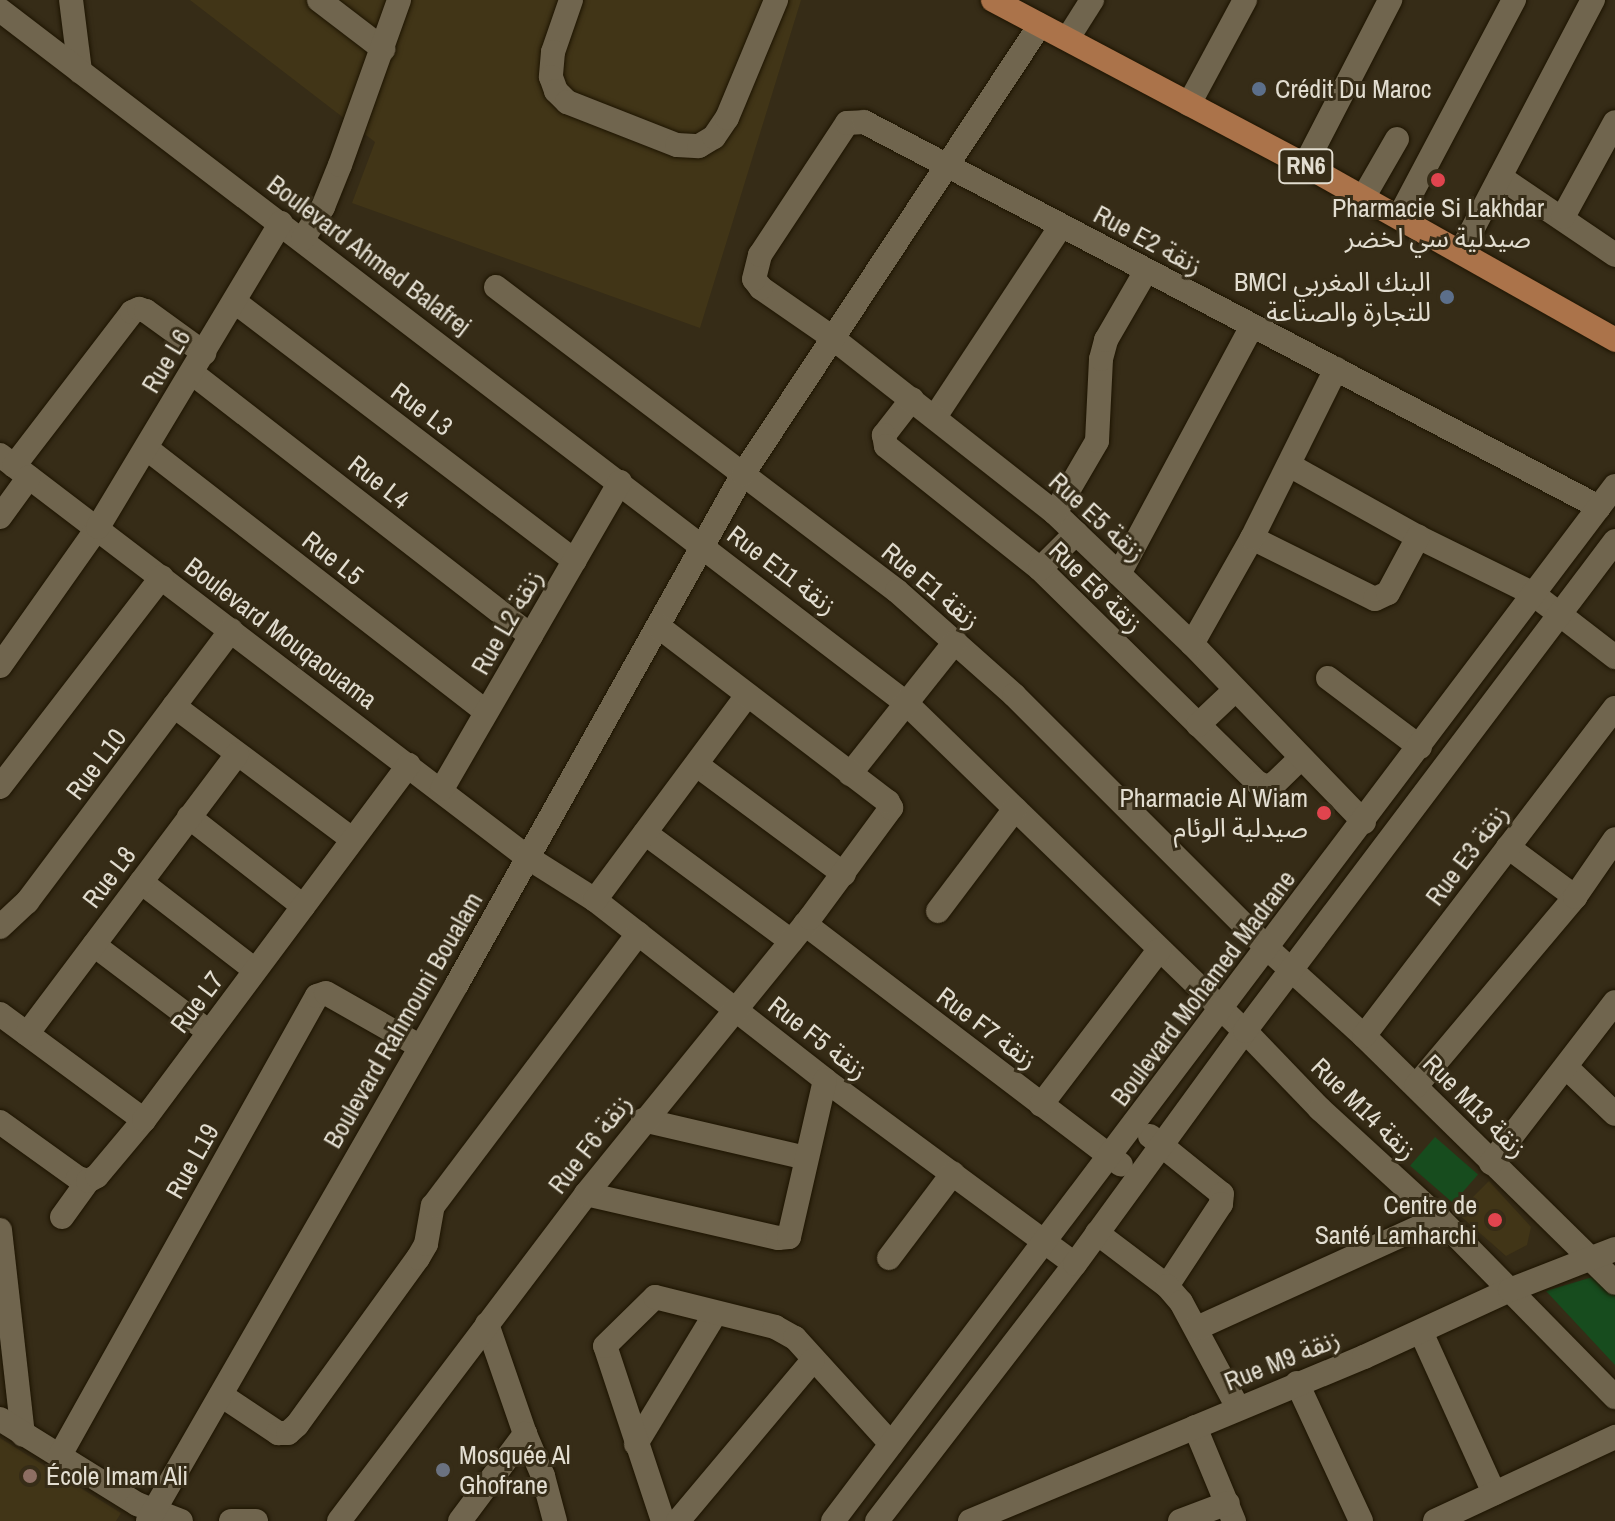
<!DOCTYPE html>
<html>
<head>
<meta charset="utf-8">
<style>
	body { margin:0 }
	#map { position:relative; width:1615px; height:1521px; overflow:hidden; background:#362c17; font-family:"Archivo Narrow","Noto Sans Arabic",sans-serif }
	div>[style] { position:absolute }
	.built>* { inset:0; background:#413517 }
	.green>* { inset:0; background:#174c1e; transform-origin:0 0 }
	.roads { filter:drop-shadow(0 0 2px #1d1401) drop-shadow(0 0 2px #1d1401) }
	.minor>* { height:24px; margin:-12px; padding:0 12px; transform-origin:12px; border-radius:12px; background:#70654e }
	.major>* { height:24px; margin:-12px; padding:0 12px; transform-origin:12px; border-radius:12px; background:#ab734a }
	.dots>* { width:22px; height:22px; translate:-50% -50%; box-sizing:border-box; border:4px solid #362c17; border-radius:50% }
	span { translate:-50% -50%; white-space:nowrap; text-align:center; line-height:1.15; -webkit-text-stroke:6px #362c17; paint-order:stroke }
	.shield-label span { padding:2px 6px; background:#362c17; border:2px solid; border-radius:6px; -webkit-text-stroke-width:0 }
	.shield-label { font-size:24px; color:#e2ddd0; font-weight:700 }
	.poi-label { font-size:26px; color:#e2ddd0 }
	.left { translate:0 -50%; text-align:left }
	.right { translate:-100% -50%; text-align:right }
	.street-label { font-size:26px; color:#e2ddd0 }
</style>
</head>
<body>
<div id="map">
	<div class="built">
		<div style="clip-path:polygon(190px 0,801px 0,700px 328px,352px 203px,375px 142px)"></div>
		<div style="clip-path:polygon(1489px 1181px,1531px 1227px,1527px 1245px,1506px 1256px,1457px 1213px)"></div>
		<div style="clip-path:polygon(0 1438px,121px 1513px,116px 1521px,0 1521px)"></div>
	</div>
	<div class="green">
		<div style="left:1435px;top:1137px;width:57px;height:38px;rotate:41deg"></div>
		<div style="clip-path:polygon(1599px 1275px,1615px 1293px,1615px 1365px,1546px 1291px)"></div>
	</div>
	<div class="roads">
		<div class="minor">
			<div style="left:71px;top:0;width:72px;rotate:82.8deg"></div>
			<div style="left:319px;top:0;width:81px;rotate:37.4deg"></div>
			<div style="left:571px;top:0;width:55px;rotate:109.1deg"></div>
			<div style="left:553px;top:52px;width:25px;rotate:95deg"></div>
			<div style="left:551px;top:77px;width:15px;rotate:70deg"></div>
			<div style="left:556px;top:91px;width:16px;rotate:45deg"></div>
			<div style="left:567px;top:102px;width:118px;rotate:21.4deg"></div>
			<div style="left:677px;top:145px;width:22px;rotate:3deg"></div>
			<div style="left:699px;top:146px;width:17px;rotate:-31deg"></div>
			<div style="left:714px;top:137px;width:23px;rotate:-56deg"></div>
			<div style="left:727px;top:118px;width:128px;rotate:-67.4deg"></div>
			<div style="left:0;top:10px;width:1141px;rotate:37.41deg"></div>
			<div style="left:906px;top:703px;width:472px;rotate:44.1deg"></div>
			<div style="left:1245px;top:1031px;width:108px;rotate:46.1deg"></div>
			<div style="left:1320px;top:1109px;width:161px;rotate:42.5deg"></div>
			<div style="left:1439px;top:1218px;width:251px;rotate:45.5deg"></div>
			<div style="left:1068px;top:38px;width:45px;rotate:-57.7deg"></div>
			<div style="left:1189px;top:104px;width:118px;rotate:-61.7deg"></div>
			<div style="left:1305px;top:165px;width:186px;rotate:-62.7deg"></div>
			<div style="left:1500px;top:177px;width:139px;rotate:34.1deg"></div>
			<div style="left:1363px;top:198px;width:68px;rotate:-60deg"></div>
			<div style="left:1399px;top:217px;width:246px;rotate:-62.1deg"></div>
			<div style="left:1563px;top:217px;width:108px;rotate:-61.3deg"></div>
			<div style="left:303px;top:239px;width:38px;rotate:-58deg"></div>
			<div style="left:323px;top:207px;width:45px;rotate:-68deg"></div>
			<div style="left:340px;top:165px;width:175px;rotate:-70.3deg"></div>
			<div style="left:1461px;top:251px;width:284px;rotate:-62.3deg"></div>
			<div style="left:496px;top:287px;width:503px;rotate:37.17deg"></div>
			<div style="left:897px;top:591px;width:157px;rotate:41.6deg"></div>
			<div style="left:1014px;top:695px;width:359px;rotate:45deg"></div>
			<div style="left:1268px;top:949px;width:130px;rotate:42.2deg"></div>
			<div style="left:1364px;top:1036px;width:352px;rotate:44.5deg"></div>
			<div style="left:235px;top:302px;width:427px;rotate:37.3deg"></div>
			<div style="left:192px;top:373px;width:429px;rotate:37.8deg"></div>
			<div style="left:912px;top:399px;width:46px;rotate:127.9deg"></div>
			<div style="left:884px;top:435px;width:11px;rotate:80deg"></div>
			<div style="left:886px;top:446px;width:197px;rotate:38.6deg"></div>
			<div style="left:1040px;top:569px;width:305px;rotate:44.5deg"></div>
			<div style="left:1258px;top:783px;width:11px;rotate:22deg"></div>
			<div style="left:1268px;top:787px;width:8px;rotate:-30deg"></div>
			<div style="left:1275px;top:783px;width:36px;rotate:-44deg"></div>
			<div style="left:935px;top:417px;width:229px;rotate:-56.6deg"></div>
			<div style="left:146px;top:448px;width:430px;rotate:37.8deg"></div>
			<div style="left:0;top:455px;width:663px;rotate:37.34deg"></div>
			<div style="left:527px;top:857px;width:80px;rotate:32.3deg"></div>
			<div style="left:595px;top:900px;width:292px;rotate:38deg"></div>
			<div style="left:825px;top:1080px;width:310px;rotate:36.4deg"></div>
			<div style="left:1289px;top:465px;width:148px;rotate:29.2deg"></div>
			<div style="left:1418px;top:537px;width:127px;rotate:26.2deg"></div>
			<div style="left:1532px;top:593px;width:105px;rotate:37.6deg"></div>
			<div style="left:14px;top:466px;width:194px;rotate:-52.5deg"></div>
			<div style="left:132px;top:312px;width:8px;rotate:-23deg"></div>
			<div style="left:139px;top:309px;width:7px;rotate:16deg"></div>
			<div style="left:146px;top:311px;width:72px;rotate:35.9deg"></div>
			<div style="left:1055px;top:513px;width:83px;rotate:-59.7deg"></div>
			<div style="left:1097px;top:441px;width:82px;rotate:-87.2deg"></div>
			<div style="left:1101px;top:359px;width:20px;rotate:-75deg"></div>
			<div style="left:1106px;top:340px;width:80px;rotate:-59.9deg"></div>
			<div style="left:0;top:517px;width:49px;rotate:-54.1deg"></div>
			<div style="left:1252px;top:538px;width:137px;rotate:26.4deg"></div>
			<div style="left:1375px;top:599px;width:14px;rotate:-25deg"></div>
			<div style="left:1388px;top:593px;width:64px;rotate:-61.8deg"></div>
			<div style="left:1040px;top:569px;width:51px;rotate:-45deg"></div>
			<div style="left:1119px;top:574px;width:281px;rotate:-61.8deg"></div>
			<div style="left:1192px;top:644px;width:122px;rotate:-60.5deg"></div>
			<div style="left:1252px;top:538px;width:189px;rotate:-63.6deg"></div>
			<div style="left:0;top:666px;width:170px;rotate:-54.8deg"></div>
			<div style="left:98px;top:527px;width:355px;rotate:-59deg"></div>
			<div style="left:1328px;top:678px;width:115px;rotate:36.9deg"></div>
			<div style="left:174px;top:706px;width:222px;rotate:36.8deg"></div>
			<div style="left:1198px;top:725px;width:51px;rotate:-43.4deg"></div>
			<div style="left:697px;top:765px;width:183px;rotate:36.6deg"></div>
			<div style="left:850px;top:774px;width:169px;rotate:-51.5deg"></div>
			<div style="left:0;top:787px;width:265px;rotate:-52.4deg"></div>
			<div style="left:442px;top:789px;width:355px;rotate:-59.9deg"></div>
			<div style="left:189px;top:817px;width:145px;rotate:38deg"></div>
			<div style="left:1364px;top:822px;width:248px;rotate:-134deg"></div>
			<div style="left:1192px;top:644px;width:190px;rotate:-136.3deg"></div>
			<div style="left:1055px;top:513px;width:283px;rotate:-141.8deg"></div>
			<div style="left:833px;top:338px;width:88px;rotate:-145.2deg"></div>
			<div style="left:761px;top:288px;width:11px;rotate:-128deg"></div>
			<div style="left:754px;top:279px;width:25px;rotate:-76deg"></div>
			<div style="left:760px;top:255px;width:158px;rotate:-56.6deg"></div>
			<div style="left:847px;top:123px;width:17px;rotate:-3deg"></div>
			<div style="left:864px;top:122px;width:830px;rotate:27.65deg"></div>
			<div style="left:645px;top:833px;width:182px;rotate:36.5deg"></div>
			<div style="left:1508px;top:847px;width:84px;rotate:36.7deg"></div>
			<div style="left:141px;top:882px;width:144px;rotate:37.7deg"></div>
			<div style="left:595px;top:900px;width:255px;rotate:-53.4deg"></div>
			<div style="left:938px;top:911px;width:128px;rotate:-53deg"></div>
			<div style="left:805px;top:924px;width:397px;rotate:37.3deg"></div>
			<div style="left:0;top:927px;width:37px;rotate:-43deg"></div>
			<div style="left:27px;top:902px;width:340px;rotate:-53.1deg"></div>
			<div style="left:94px;top:945px;width:144px;rotate:37.1deg"></div>
			<div style="left:0;top:1014px;width:179px;rotate:36.4deg"></div>
			<div style="left:27px;top:1034px;width:350px;rotate:-53.1deg"></div>
			<div style="left:1364px;top:1036px;width:413px;rotate:-52.6deg"></div>
			<div style="left:1567px;top:1068px;width:66px;rotate:43.8deg"></div>
			<div style="left:1416px;top:1086px;width:247px;rotate:-49.9deg"></div>
			<div style="left:1575px;top:897px;width:70px;rotate:-55.4deg"></div>
			<div style="left:1041px;top:1105px;width:195px;rotate:-52.7deg"></div>
			<div style="left:643px;top:1120px;width:167px;rotate:13.1deg"></div>
			<div style="left:0;top:1122px;width:96px;rotate:35.7deg"></div>
			<div style="left:78px;top:1178px;width:10px;rotate:17deg"></div>
			<div style="left:1150px;top:1136px;width:92px;rotate:38.9deg"></div>
			<div style="left:1222px;top:1194px;width:10px;rotate:96deg"></div>
			<div style="left:1221px;top:1204px;width:98px;rotate:123.4deg"></div>
			<div style="left:1491px;top:1163px;width:203px;rotate:-52.4deg"></div>
			<div style="left:586px;top:1194px;width:197px;rotate:12.9deg"></div>
			<div style="left:778px;top:1238px;width:11px;rotate:-5deg"></div>
			<div style="left:789px;top:1237px;width:161px;rotate:-77.1deg"></div>
			<div style="left:62px;top:1217px;width:44px;rotate:-54.2deg"></div>
			<div style="left:88px;top:1181px;width:10px;rotate:-29deg"></div>
			<div style="left:97px;top:1176px;width:73px;rotate:-50deg"></div>
			<div style="left:144px;top:1120px;width:443px;rotate:-53.3deg"></div>
			<div style="left:0;top:1230px;width:206px;rotate:83.6deg"></div>
			<div style="left:1097px;top:1233px;width:88px;rotate:37.1deg"></div>
			<div style="left:1167px;top:1286px;width:21px;rotate:49deg"></div>
			<div style="left:1181px;top:1302px;width:120px;rotate:61.7deg"></div>
			<div style="left:889px;top:1258px;width:106px;rotate:-53deg"></div>
			<div style="left:487px;top:1324px;width:116px;rotate:70.9deg"></div>
			<div style="left:525px;top:1434px;width:46px;rotate:66.8deg"></div>
			<div style="left:543px;top:1476px;width:47px;rotate:75.1deg"></div>
			<div style="left:1197px;top:1328px;width:266px;rotate:-24.4deg"></div>
			<div style="left:1421px;top:1332px;width:177px;rotate:65.6deg"></div>
			<div style="left:1297px;top:1383px;width:152px;rotate:65.1deg"></div>
			<div style="left:221px;top:1395px;width:69px;rotate:33.7deg"></div>
			<div style="left:278px;top:1433px;width:10px"></div>
			<div style="left:288px;top:1433px;width:12px;rotate:-42deg"></div>
			<div style="left:297px;top:1425px;width:206px;rotate:-54.1deg"></div>
			<div style="left:418px;top:1258px;width:16px;rotate:-60deg"></div>
			<div style="left:426px;top:1244px;width:39px;rotate:-80deg"></div>
			<div style="left:433px;top:1206px;width:341px;rotate:-53deg"></div>
			<div style="left:0;top:1419px;width:161px;rotate:31.8deg"></div>
			<div style="left:137px;top:1504px;width:47px;rotate:21.1deg"></div>
			<div style="left:1195px;top:1427px;width:102px;rotate:67.5deg"></div>
			<div style="left:636px;top:1444px;width:152px;rotate:-58.7deg"></div>
			<div style="left:59px;top:1457px;width:528px;rotate:-60.77deg"></div>
			<div style="left:317px;top:996px;width:9px;rotate:-18deg"></div>
			<div style="left:326px;top:993px;width:109px;rotate:29.6deg"></div>
			<div style="left:148px;top:1521px;width:620px;rotate:-60.08deg"></div>
			<div style="left:457px;top:984px;width:585px;rotate:-60.72deg"></div>
			<div style="left:743px;top:474px;width:538px;rotate:-56.52deg"></div>
			<div style="left:231px;top:1521px;width:25px"></div>
			<div style="left:339px;top:1521px;width:410px;rotate:-52.9deg"></div>
			<div style="left:586px;top:1194px;width:355px;rotate:-50.9deg"></div>
			<div style="left:810px;top:918px;width:137px;rotate:-53.6deg"></div>
			<div style="left:891px;top:808px;width:7px;rotate:-117deg"></div>
			<div style="left:888px;top:802px;width:288px;rotate:-142.6deg"></div>
			<div style="left:460px;top:1521px;width:109px;rotate:-53.2deg"></div>
			<div style="left:663px;top:1521px;width:184px;rotate:-108.3deg"></div>
			<div style="left:605px;top:1346px;width:70px;rotate:-44.4deg"></div>
			<div style="left:655px;top:1297px;width:124px;rotate:14deg"></div>
			<div style="left:775px;top:1327px;width:23px;rotate:29deg"></div>
			<div style="left:795px;top:1338px;width:143px;rotate:47.8deg"></div>
			<div style="left:678px;top:1521px;width:210px;rotate:-50deg"></div>
			<div style="left:833px;top:1521px;width:1297px;rotate:-52.93deg"></div>
			<div style="left:877px;top:1521px;width:324px;rotate:-52.4deg"></div>
			<div style="left:1075px;top:1264px;width:288px;rotate:-53.9deg"></div>
			<div style="left:1245px;top:1031px;width:614px;rotate:-52.94deg"></div>
			<div style="left:970px;top:1521px;width:427px;rotate:-22.6deg"></div>
			<div style="left:1364px;top:1357px;width:161px;rotate:-24.7deg"></div>
			<div style="left:1510px;top:1290px;width:113px;rotate:-21.3deg"></div>
			<div style="left:1180px;top:1521px;width:51px;rotate:-20.6deg"></div>
			<div style="left:1435px;top:1521px;width:199px;rotate:-25deg"></div>
		</div>
		<div class="major">
			<div style="left:993px;top:0;width:353px;rotate:27.9deg"></div>
			<div style="left:1305px;top:165px;width:356px;rotate:29.4deg"></div>
		</div>
	</div>
	<div class="dots">
		<div style="left:1259px;top:89px;background:#5c6f8a"></div>
		<div style="left:1438px;top:180px;background:#e0444e"></div>
		<div style="left:1447px;top:297px;background:#5c6f8a"></div>
		<div style="left:1324px;top:813px;background:#e0444e"></div>
		<div style="left:1495px;top:1220px;background:#e0444e"></div>
		<div style="left:443px;top:1470px;background:#6b7280"></div>
		<div style="left:30px;top:1476px;background:#8d6e63"></div>
	</div>
	<div class="shield-label">
		<span style="left:1306px;top:166px">RN6</span>
	</div>
	<div class="poi-label">
		<span class="left" style="left:1275px;top:89px">Crédit Du Maroc</span>
		<span style="left:1438px;top:223px">Pharmacie Si Lakhdar<br>صيدلية سي لخضر</span>
		<span class="right" style="left:1431px;top:297px">BMCI البنك المغربي<br>للتجارة والصناعة</span>
		<span class="right" style="left:1308px;top:813px">Pharmacie Al Wiam<br>صيدلية الوئام</span>
		<span class="right" style="left:1477px;top:1220px">Centre de<br>Santé Lamharchi</span>
		<span class="left" style="left:459px;top:1470px">Mosquée Al<br>Ghofrane</span>
		<span class="left" style="left:46px;top:1476px">École Imam Ali</span>
	</div>
	<div class="street-label">
		<span style="left:1148px;top:240px;rotate:28deg">Rue E2 زنقة</span>
		<span style="left:369px;top:255px;rotate:37deg">Boulevard Ahmed Balafrej</span>
		<span style="left:166px;top:361px;rotate:-59deg">Rue L6</span>
		<span style="left:422px;top:409px;rotate:37deg">Rue L3</span>
		<span style="left:379px;top:482px;rotate:38deg">Rue L4</span>
		<span style="left:1097px;top:517px;rotate:42deg">Rue E5 زنقة</span>
		<span style="left:333px;top:558px;rotate:38deg">Rue L5</span>
		<span style="left:782px;top:570px;rotate:37deg">Rue E11 زنقة</span>
		<span style="left:931px;top:586px;rotate:40deg">Rue E1 زنقة</span>
		<span style="left:1096px;top:587px;rotate:44deg">Rue E6 زنقة</span>
		<span style="left:507px;top:622px;rotate:-60deg">Rue L2 زنقة</span>
		<span style="left:281px;top:633px;rotate:37deg">Boulevard Mouqaouama</span>
		<span style="left:96px;top:764px;rotate:-53deg">Rue L10</span>
		<span style="left:1467px;top:855px;rotate:-53deg">Rue E3 زنقة</span>
		<span style="left:109px;top:877px;rotate:-53deg">Rue L8</span>
		<span style="left:1203px;top:988px;rotate:-53deg">Boulevard Mohamed Madrane</span>
		<span style="left:197px;top:1002px;rotate:-53deg">Rue L7</span>
		<span style="left:403px;top:1020px;rotate:-60deg">Boulevard Rahmouni Boualam</span>
		<span style="left:987px;top:1028px;rotate:37deg">Rue F7 زنقة</span>
		<span style="left:818px;top:1038px;rotate:38deg">Rue F5 زنقة</span>
		<span style="left:1475px;top:1106px;rotate:45deg">Rue M13 زنقة</span>
		<span style="left:1364px;top:1109px;rotate:44deg">Rue M14 زنقة</span>
		<span style="left:590px;top:1144px;rotate:-52deg">Rue F6 زنقة</span>
		<span style="left:192px;top:1161px;rotate:-61deg">Rue L19</span>
		<span style="left:1282px;top:1360px;rotate:-22deg">Rue M9 زنقة</span>
	</div>
</div>
</body>
</html>
